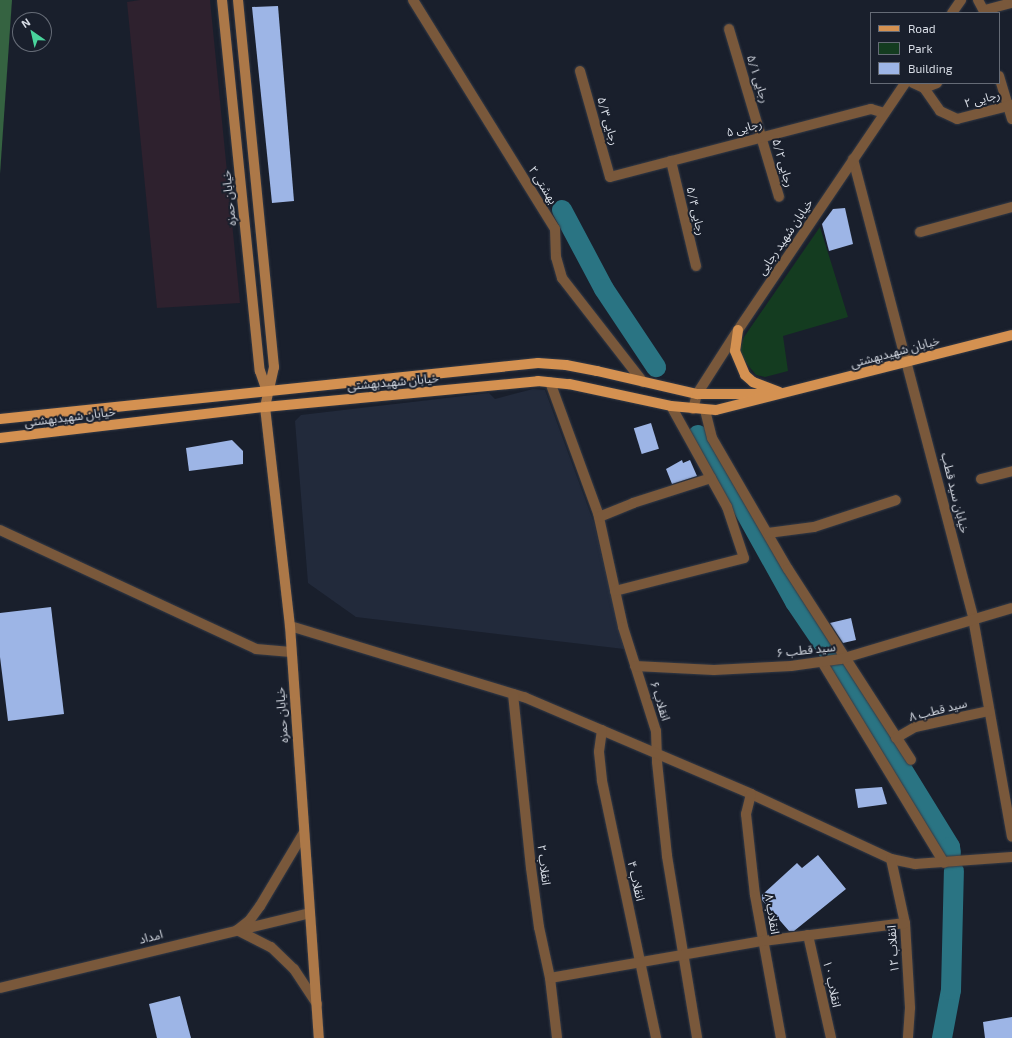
<!DOCTYPE html>
<html>
<head>
<meta charset="utf-8">
<style>
	body { margin:0 }
	#map { position:relative; width:1012px; height:1038px; overflow:hidden; background:#191f2c; font-family:"Exo 2","Noto Sans Arabic",sans-serif }
	div>[style] { position:absolute }
	.commercial>* { inset:0; background:#2e212e }
	.built>* { inset:0; background:#222a3b }
	.green>* { inset:0; background:#143c20 }
	.forest>* { inset:0; background:#356341 }
	.river>* { height:20px; margin:-10px; padding:0 10px; transform-origin:10px; border-radius:10px; background:#2a7483 }
	.building>* { inset:0; background:#9db5e6; transform-origin:0 0 }
	.roads { filter:drop-shadow(0 0 1px #343a46) drop-shadow(0 0 1px #343a46) }
	.minor>* { height:10px; margin:-5px; padding:0 5px; transform-origin:5px; border-radius:5px; background:#79583b }
	.tertiary>* { height:10px; margin:-5px; padding:0 5px; transform-origin:5px; border-radius:5px; background:#79583b }
	.secondary>* { height:10px; margin:-5px; padding:0 5px; transform-origin:5px; border-radius:5px; background:#ac7848 }
	.primary>* { height:10px; margin:-5px; padding:0 5px; transform-origin:5px; border-radius:5px; background:#d49151 }
	span { translate:-50% -50%; white-space:nowrap; text-align:center; line-height:1.15; -webkit-text-stroke:4px #191f2c; paint-order:stroke }
	.street-label { font-size:12px; color:#d8dde6 }
	.legend { position:absolute; left:870px; top:12px; width:130px; height:72px; box-sizing:border-box; background:#191f2c; border:1px solid #656b76; margin:0; padding:5px 7px; list-style:none; font-size:12px; color:#d8dde6 }
	.legend li { display:flex; align-items:center; gap:8px; height:20px }
	.legend b { width:20px; border:1px solid #656b76 }
	.north { position:absolute; left:12px; top:12px; width:40px; height:40px; box-sizing:border-box; background:#191f2c; border:1px solid #656b76; border-radius:50%; rotate:326deg; font-size:11px; font-weight:700; line-height:16px; text-align:center; color:#d8dde6 }
	.north::after { content:''; display:block; margin:auto; width:14px; height:18px; background:#49d49c; clip-path:polygon(50% 0,100% 100%,50% 72%,0 100%) }
</style>
</head>
<body>
<div id="map">
	<div class="commercial">
		<div style="clip-path:polygon(140px 0,210px 0,240px 303px,157px 308px,127px 2px)"></div>
	</div>
	<div class="built">
		<div style="clip-path:polygon(533px 389px,545px 390px,594px 523px,624px 649px,356px 617px,308px 583px,295px 421px,301px 415px,489px 393px,495px 399px)"></div>
	</div>
	<div class="green">
		<div style="clip-path:polygon(820px 227px,848px 317px,783px 336px,788px 371px,765px 377px,756px 375px,743px 359px,740px 349px,744px 337px)"></div>
	</div>
	<div class="forest">
		<div style="clip-path:polygon(0 0,12px 0,0 174px)"></div>
	</div>
	<div class="river">
		<div style="left:562px;top:210px;width:89px;rotate:62deg"></div>
		<div style="left:604px;top:289px;width:94px;rotate:56.3deg"></div>
		<div style="left:698px;top:435px;width:70px;rotate:57.9deg"></div>
		<div style="left:735px;top:494px;width:124px;rotate:60.9deg"></div>
		<div style="left:795px;top:602px;width:60px;rotate:55.8deg"></div>
		<div style="left:840px;top:668px;width:210px;rotate:58.4deg"></div>
		<div style="left:950px;top:847px;width:6px;rotate:81deg"></div>
		<div style="left:942px;top:1038px;width:49px;rotate:-79.4deg"></div>
		<div style="left:951px;top:990px;width:119px;rotate:-88.6deg"></div>
	</div>
	<div class="building">
		<div style="clip-path:polygon(278px 6px,294px 201px,272px 203px,252px 7px)"></div>
		<div style="clip-path:polygon(845px 208px,853px 244px,829px 251px,822px 224px,833px 209px)"></div>
		<div style="left:651px;top:423px;width:27px;height:18px;rotate:73deg"></div>
		<div style="clip-path:polygon(232px 440px,243px 451px,243px 464px,189px 471px,186px 448px)"></div>
		<div style="clip-path:polygon(682px 460px,683px 463px,690px 460px,697px 476px,672px 484px,666px 469px)"></div>
		<div style="clip-path:polygon(51px 607px,64px 714px,8px 721px,0 657px,0 613px)"></div>
		<div style="clip-path:polygon(851px 618px,856px 640px,843px 643px,830px 623px)"></div>
		<div style="clip-path:polygon(882px 787px,887px 804px,858px 808px,855px 789px)"></div>
		<div style="clip-path:polygon(818px 855px,846px 889px,794px 931px,789px 931px,762px 900px,762px 895px,797px 863px,802px 868px)"></div>
		<div style="clip-path:polygon(180px 996px,191px 1038px,157px 1038px,149px 1004px)"></div>
		<div style="clip-path:polygon(1012px 1017px,1012px 1038px,985px 1038px,983px 1022px)"></div>
	</div>
	<div class="roads">
		<div class="minor">
			<div style="left:413px;top:0;width:269px;rotate:58.2deg"></div>
			<div style="left:555px;top:229px;width:28px;rotate:88deg"></div>
			<div style="left:556px;top:257px;width:22px;rotate:74deg"></div>
			<div style="left:562px;top:278px;width:132px;rotate:52.1deg"></div>
			<div style="left:978px;top:0;width:15px;rotate:62deg"></div>
			<div style="left:985px;top:10px;width:28px;rotate:-15deg"></div>
			<div style="left:729px;top:29px;width:175px;rotate:73.4deg"></div>
			<div style="left:580px;top:71px;width:110px;rotate:74.2deg"></div>
			<div style="left:610px;top:177px;width:270px;rotate:-14.6deg"></div>
			<div style="left:871px;top:109px;width:14px;rotate:17deg"></div>
			<div style="left:999px;top:76px;width:45px;rotate:73.2deg"></div>
			<div style="left:913px;top:83px;width:12px;rotate:24deg"></div>
			<div style="left:924px;top:88px;width:14px;rotate:-21deg"></div>
			<div style="left:924px;top:88px;width:28px;rotate:55deg"></div>
			<div style="left:940px;top:111px;width:19px;rotate:25deg"></div>
			<div style="left:957px;top:119px;width:57px;rotate:-14.3deg"></div>
			<div style="left:853px;top:159px;width:474px;rotate:75.3deg"></div>
			<div style="left:973px;top:618px;width:222px;rotate:79.9deg"></div>
			<div style="left:671px;top:161px;width:108px;rotate:76.6deg"></div>
			<div style="left:920px;top:232px;width:95px;rotate:-15.2deg"></div>
			<div style="left:550px;top:382px;width:140px;rotate:69.9deg"></div>
			<div style="left:598px;top:513px;width:117px;rotate:77.6deg"></div>
			<div style="left:623px;top:627px;width:109px;rotate:72.4deg"></div>
			<div style="left:656px;top:731px;width:31px;rotate:88deg"></div>
			<div style="left:657px;top:762px;width:95px;rotate:83.9deg"></div>
			<div style="left:667px;top:856px;width:184px;rotate:80.6deg"></div>
			<div style="left:705px;top:410px;width:29px;rotate:76deg"></div>
			<div style="left:712px;top:438px;width:151px;rotate:59.9deg"></div>
			<div style="left:788px;top:569px;width:227px;rotate:57.2deg"></div>
			<div style="left:981px;top:479px;width:32px;rotate:-14deg"></div>
			<div style="left:599px;top:517px;width:37px;rotate:-22deg"></div>
			<div style="left:633px;top:503px;width:82px;rotate:-17.8deg"></div>
			<div style="left:0;top:530px;width:282px;rotate:24.9deg"></div>
			<div style="left:256px;top:649px;width:35px;rotate:5deg"></div>
			<div style="left:768px;top:533px;width:46px;rotate:-7.4deg"></div>
			<div style="left:814px;top:527px;width:86px;rotate:-18.2deg"></div>
			<div style="left:615px;top:591px;width:133px;rotate:-14.3deg"></div>
			<div style="left:744px;top:558px;width:54px;rotate:-108.4deg"></div>
			<div style="left:727px;top:507px;width:115px;rotate:-119deg"></div>
			<div style="left:290px;top:626px;width:245px;rotate:16.9deg"></div>
			<div style="left:524px;top:697px;width:247px;rotate:23.1deg"></div>
			<div style="left:751px;top:794px;width:154px;rotate:24.9deg"></div>
			<div style="left:891px;top:859px;width:25px;rotate:12deg"></div>
			<div style="left:915px;top:864px;width:97px;rotate:-4.1deg"></div>
			<div style="left:822px;top:662px;width:235px;rotate:58.7deg"></div>
			<div style="left:635px;top:666px;width:79px;rotate:2.9deg"></div>
			<div style="left:714px;top:670px;width:77px;rotate:-3deg"></div>
			<div style="left:791px;top:666px;width:50px;rotate:-8deg"></div>
			<div style="left:841px;top:659px;width:178px;rotate:-16.6deg"></div>
			<div style="left:513px;top:694px;width:175px;rotate:84.1deg"></div>
			<div style="left:531px;top:868px;width:60px;rotate:82.3deg"></div>
			<div style="left:539px;top:927px;width:52px;rotate:77.8deg"></div>
			<div style="left:550px;top:978px;width:60px;rotate:83.3deg"></div>
			<div style="left:602px;top:730px;width:22px;rotate:98deg"></div>
			<div style="left:599px;top:752px;width:29px;rotate:84deg"></div>
			<div style="left:602px;top:781px;width:263px;rotate:78.1deg"></div>
			<div style="left:896px;top:738px;width:22px;rotate:-30deg"></div>
			<div style="left:915px;top:727px;width:76px;rotate:-12.2deg"></div>
			<div style="left:751px;top:794px;width:21px;rotate:104deg"></div>
			<div style="left:746px;top:814px;width:81px;rotate:83.7deg"></div>
			<div style="left:755px;top:895px;width:145px;rotate:79.7deg"></div>
			<div style="left:303px;top:834px;width:84px;rotate:120.8deg"></div>
			<div style="left:260px;top:906px;width:17px;rotate:126deg"></div>
			<div style="left:250px;top:920px;width:16px;rotate:142deg"></div>
			<div style="left:237px;top:930px;width:38px;rotate:27deg"></div>
			<div style="left:271px;top:947px;width:32px;rotate:44deg"></div>
			<div style="left:294px;top:969px;width:42px;rotate:56.7deg"></div>
			<div style="left:891px;top:859px;width:66px;rotate:77.7deg"></div>
			<div style="left:905px;top:923px;width:85px;rotate:86.6deg"></div>
			<div style="left:910px;top:1008px;width:30px;rotate:94deg"></div>
			<div style="left:808px;top:935px;width:106px;rotate:77.4deg"></div>
			<div style="left:550px;top:978px;width:216px;rotate:-9.9deg"></div>
			<div style="left:763px;top:941px;width:143px;rotate:-7.2deg"></div>
			<div style="left:0;top:988px;width:318px;rotate:-13.6deg"></div>
		</div>
		<div class="tertiary">
			<div style="left:952px;top:13px;width:16px;rotate:-55deg"></div>
			<div style="left:693px;top:409px;width:16px;rotate:-75deg"></div>
			<div style="left:697px;top:394px;width:76px;rotate:-57.4deg"></div>
			<div style="left:738px;top:330px;width:298px;rotate:-55.9deg"></div>
		</div>
		<div class="secondary">
			<div style="left:222px;top:0;width:373px;rotate:84.2deg"></div>
			<div style="left:260px;top:371px;width:21px;rotate:71deg"></div>
			<div style="left:238px;top:0;width:369px;rotate:84.4deg"></div>
			<div style="left:274px;top:367px;width:41px;rotate:102.7deg"></div>
			<div style="left:265px;top:407px;width:220px;rotate:83.5deg"></div>
			<div style="left:290px;top:626px;width:413px;rotate:86deg"></div>
		</div>
		<div class="primary">
			<div style="left:738px;top:330px;width:21px;rotate:98deg"></div>
			<div style="left:735px;top:351px;width:26px;rotate:67deg"></div>
			<div style="left:745px;top:375px;width:11px;rotate:41deg"></div>
			<div style="left:753px;top:382px;width:28px;rotate:21deg"></div>
			<div style="left:0;top:419px;width:541px;rotate:-5.94deg"></div>
			<div style="left:538px;top:363px;width:28px;rotate:4deg"></div>
			<div style="left:566px;top:365px;width:32px;rotate:11deg"></div>
			<div style="left:597px;top:371px;width:103px;rotate:13deg"></div>
			<div style="left:697px;top:394px;width:72px"></div>
			<div style="left:0;top:438px;width:267px;rotate:-6.7deg"></div>
			<div style="left:265px;top:407px;width:274px;rotate:-5.4deg"></div>
			<div style="left:538px;top:381px;width:31px;rotate:6deg"></div>
			<div style="left:569px;top:384px;width:104px;rotate:12.2deg"></div>
			<div style="left:671px;top:406px;width:45px;rotate:5.1deg"></div>
			<div style="left:716px;top:410px;width:305px;rotate:-14.2deg"></div>
		</div>
	</div>
	<div class="street-label">
		<span style="left:758px;top:79px;rotate:73deg">رجایی ۵/۱</span>
		<span style="left:982px;top:99px;rotate:-15deg">رجایی ۲</span>
		<span style="left:608px;top:121px;rotate:74deg">رجایی ۵/۳</span>
		<span style="left:744px;top:128px;rotate:-15deg">رجایی ۵</span>
		<span style="left:783px;top:163px;rotate:74deg">رجایی ۵/۲</span>
		<span style="left:543px;top:185px;rotate:58deg">بهشتی ۲</span>
		<span style="left:229px;top:198px;rotate:-96deg">خیابان حمزه</span>
		<span style="left:696px;top:211px;rotate:77deg">رجایی ۵/۴</span>
		<span style="left:785px;top:237px;rotate:-56deg">خیابان شهید رجایی</span>
		<span style="left:895px;top:352px;rotate:-15deg">خیابان شهیدبهشتی</span>
		<span style="left:393px;top:382px;rotate:-5deg">خیابان شهیدبهشتی</span>
		<span style="left:70px;top:417px;rotate:-7deg">خیابان شهیدبهشتی</span>
		<span style="left:955px;top:493px;rotate:76deg">خیابان سید قطب</span>
		<span style="left:806px;top:650px;rotate:-6deg">سید قطب ۶</span>
		<span style="left:660px;top:701px;rotate:73deg">انقلاب ۶</span>
		<span style="left:938px;top:710px;rotate:-14deg">سید قطب ۸</span>
		<span style="left:282px;top:715px;rotate:-94deg">خیابان حمزه</span>
		<span style="left:544px;top:865px;rotate:83deg">انقلاب ۲</span>
		<span style="left:636px;top:881px;rotate:77deg">انقلاب ۴</span>
		<span style="left:772px;top:914px;rotate:81deg">انقلاب ۸</span>
		<span style="left:151px;top:937px;rotate:-14deg">امداد</span>
		<span style="left:893px;top:949px;rotate:-94deg">انقلاب ۱۲</span>
		<span style="left:832px;top:984px;rotate:78deg">انقلاب ۱۰</span>
	</div>
	<ul class="legend">
	<li><b style="height:5px;background:#d49151"></b>Road</li>
	<li><b style="height:11px;background:#143c20"></b>Park</li>
	<li><b style="height:11px;background:#9db5e6"></b>Building</li>
	</ul>
	<div class="north">N</div>
</div>
</body>
</html>
